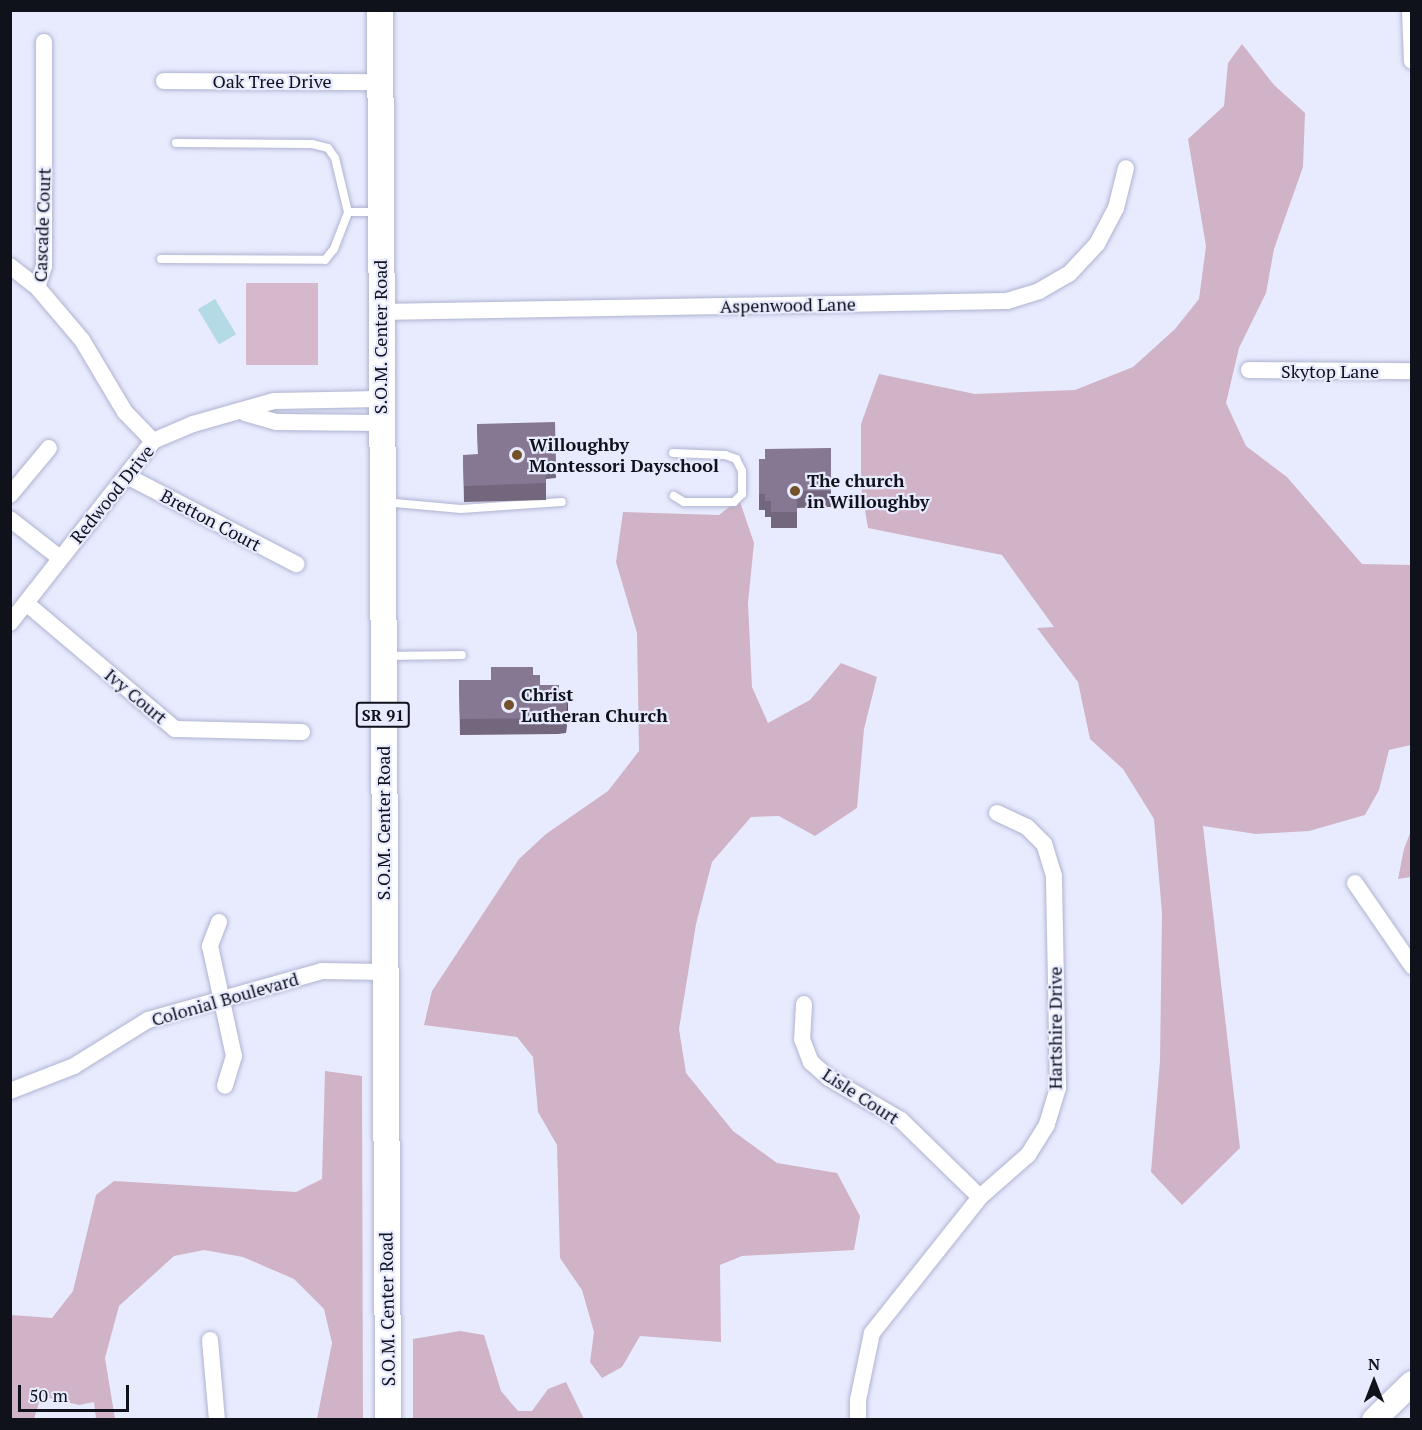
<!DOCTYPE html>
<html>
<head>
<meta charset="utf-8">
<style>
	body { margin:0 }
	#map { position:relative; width:1422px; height:1430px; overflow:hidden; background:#e8ebfe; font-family:"PT Serif",serif }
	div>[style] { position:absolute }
	.green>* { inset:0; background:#d6b8cc; transform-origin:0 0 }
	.forest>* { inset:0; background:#d0b3c6 }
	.water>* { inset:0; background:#b4dae6; transform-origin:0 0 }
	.roads { filter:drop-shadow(0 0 2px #afb3d0) drop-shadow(0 0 2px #afb3d0) }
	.service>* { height:8px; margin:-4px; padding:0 4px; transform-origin:4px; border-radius:4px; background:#fff }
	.minor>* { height:16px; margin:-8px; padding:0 8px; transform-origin:8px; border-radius:8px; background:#fff }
	.secondary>* { height:24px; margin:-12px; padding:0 12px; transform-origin:12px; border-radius:12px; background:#fff }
	.primary>* { height:26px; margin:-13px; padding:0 13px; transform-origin:13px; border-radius:13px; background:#fff }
	.wall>* { inset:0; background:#73677e }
	.shaded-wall>* { inset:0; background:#5e5466 }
	.building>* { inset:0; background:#867892 }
	.dots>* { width:16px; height:16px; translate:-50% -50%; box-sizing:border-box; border:3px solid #e8ebfe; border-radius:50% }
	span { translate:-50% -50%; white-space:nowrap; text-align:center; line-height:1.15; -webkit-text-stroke:4.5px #e8ebfe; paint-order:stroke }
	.shield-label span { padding:2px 4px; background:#e8ebfe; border:2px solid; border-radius:4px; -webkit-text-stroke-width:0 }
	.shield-label { font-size:16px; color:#0f111b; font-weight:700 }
	.street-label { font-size:18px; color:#0f111b }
	.poi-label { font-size:18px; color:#0f111b; font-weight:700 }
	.left { translate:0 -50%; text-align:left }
	.frame { position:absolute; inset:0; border:12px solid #0f111b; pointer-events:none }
	.north { position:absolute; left:1344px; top:1352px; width:60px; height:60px; -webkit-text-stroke:4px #e8ebfe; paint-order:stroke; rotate:0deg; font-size:16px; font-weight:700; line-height:24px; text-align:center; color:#0f111b }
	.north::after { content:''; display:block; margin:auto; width:21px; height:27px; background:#0f111b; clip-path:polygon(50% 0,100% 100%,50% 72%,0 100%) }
	.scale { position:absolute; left:18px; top:1385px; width:111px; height:27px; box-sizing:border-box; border:3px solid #0f111b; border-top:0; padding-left:8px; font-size:18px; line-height:21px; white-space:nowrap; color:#0f111b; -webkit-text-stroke:4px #e8ebfe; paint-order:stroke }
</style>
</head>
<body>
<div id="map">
	<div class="green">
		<div style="left:246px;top:283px;width:72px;height:82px"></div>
	</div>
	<div class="forest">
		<div style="clip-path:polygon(1242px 44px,1274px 85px,1305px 113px,1303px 167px,1274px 249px,1266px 293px,1239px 348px,1226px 403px,1246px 446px,1287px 477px,1362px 564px,1411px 565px,1411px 745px,1389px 750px,1379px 790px,1365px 815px,1309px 831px,1256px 834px,1203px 826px,1240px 1148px,1182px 1205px,1151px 1172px,1160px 1061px,1162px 913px,1154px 819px,1123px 769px,1090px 739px,1078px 682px,1037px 628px,1054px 627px,1002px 555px,868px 528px,861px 486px,861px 424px,879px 374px,975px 394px,1075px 390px,1133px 367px,1175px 329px,1199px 299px,1206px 246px,1188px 139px,1224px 106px,1228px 63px)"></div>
		<div style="clip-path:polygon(739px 499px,754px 543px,748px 603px,752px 687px,768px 723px,810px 700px,841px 663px,877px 677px,864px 729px,857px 808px,815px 836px,779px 816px,751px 817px,712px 862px,696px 924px,679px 1029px,686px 1073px,733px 1131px,777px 1163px,837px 1173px,860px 1216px,854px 1250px,742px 1256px,720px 1265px,721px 1342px,640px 1336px,622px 1367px,602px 1378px,590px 1362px,594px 1332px,582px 1290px,560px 1258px,557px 1145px,538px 1112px,533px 1057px,517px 1037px,424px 1025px,432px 991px,519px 859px,546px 834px,608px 791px,639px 751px,637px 633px,616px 562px,623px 512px,719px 515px)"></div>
		<div style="clip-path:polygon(1411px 831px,1411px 877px,1398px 879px,1404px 849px)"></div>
		<div style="clip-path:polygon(325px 1071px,362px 1076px,363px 1419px,317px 1419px,332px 1343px,324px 1309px,294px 1279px,243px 1257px,204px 1250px,174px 1256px,119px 1306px,105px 1358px,115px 1419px,96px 1419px,94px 1402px,79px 1405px,41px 1396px,34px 1419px,11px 1419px,11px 1315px,52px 1318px,73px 1291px,96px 1195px,114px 1181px,296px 1192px,322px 1179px)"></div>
		<div style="clip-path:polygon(460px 1331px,484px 1335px,501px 1391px,518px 1411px,532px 1411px,548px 1389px,566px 1382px,584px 1419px,413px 1419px,413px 1339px)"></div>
	</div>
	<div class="water">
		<div style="left:215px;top:299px;width:41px;height:20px;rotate:59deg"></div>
	</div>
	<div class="roads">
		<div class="service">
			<div style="left:176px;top:143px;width:136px;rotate:0.4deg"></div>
			<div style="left:312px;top:144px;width:16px;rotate:14deg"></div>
			<div style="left:328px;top:148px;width:12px;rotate:55deg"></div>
			<div style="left:335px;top:158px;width:56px;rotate:76.5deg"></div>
			<div style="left:161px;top:259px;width:164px;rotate:0.3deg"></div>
			<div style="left:325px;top:260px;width:14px;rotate:-51deg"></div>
			<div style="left:334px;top:249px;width:40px;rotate:-69deg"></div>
			<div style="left:348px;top:212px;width:31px"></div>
			<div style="left:673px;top:453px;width:52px;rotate:2.2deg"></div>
			<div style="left:725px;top:455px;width:12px;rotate:20deg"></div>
			<div style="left:736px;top:459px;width:13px;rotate:63deg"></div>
			<div style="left:742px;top:471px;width:23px;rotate:90deg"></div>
			<div style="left:742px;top:494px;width:11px;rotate:135deg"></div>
			<div style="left:734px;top:502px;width:50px;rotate:180deg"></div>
			<div style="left:684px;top:502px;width:12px;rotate:-149deg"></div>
			<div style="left:384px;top:502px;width:77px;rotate:5.2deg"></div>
			<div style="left:461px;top:509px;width:101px;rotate:-4deg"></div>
			<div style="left:385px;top:656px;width:77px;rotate:-0.7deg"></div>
		</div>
		<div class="minor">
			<div style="left:1410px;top:10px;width:51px;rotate:87.8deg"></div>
			<div style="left:44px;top:42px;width:224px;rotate:90deg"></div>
			<div style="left:44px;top:266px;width:22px;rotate:108deg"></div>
			<div style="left:37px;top:287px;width:70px;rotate:49.7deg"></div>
			<div style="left:82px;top:340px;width:84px;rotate:59.2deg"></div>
			<div style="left:125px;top:412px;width:40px;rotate:46deg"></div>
			<div style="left:164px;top:81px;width:216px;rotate:0.3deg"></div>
			<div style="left:10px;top:266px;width:34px;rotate:38deg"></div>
			<div style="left:379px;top:312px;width:628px;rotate:-1deg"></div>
			<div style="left:1007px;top:301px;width:34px;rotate:-17deg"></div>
			<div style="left:1039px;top:291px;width:34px;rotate:-30deg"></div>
			<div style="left:1069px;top:274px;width:41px;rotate:-47deg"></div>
			<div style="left:1097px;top:244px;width:41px;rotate:-62.2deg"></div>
			<div style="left:1116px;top:208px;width:41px;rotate:-76deg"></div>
			<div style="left:1249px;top:370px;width:163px;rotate:0.4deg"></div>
			<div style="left:245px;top:413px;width:32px;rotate:16deg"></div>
			<div style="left:276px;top:422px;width:104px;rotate:0.6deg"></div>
			<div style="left:127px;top:476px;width:191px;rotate:27.5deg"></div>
			<div style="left:10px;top:495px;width:61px;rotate:-50.3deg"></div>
			<div style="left:10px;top:519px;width:63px;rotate:38deg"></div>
			<div style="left:26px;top:603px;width:195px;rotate:40.2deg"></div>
			<div style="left:175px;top:729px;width:127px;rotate:1.4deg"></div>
			<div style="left:10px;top:623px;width:231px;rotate:-51.8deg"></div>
			<div style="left:153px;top:441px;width:43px;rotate:-23deg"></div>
			<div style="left:193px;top:424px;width:84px;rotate:-15.9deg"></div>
			<div style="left:274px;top:401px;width:106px;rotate:-1.1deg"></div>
			<div style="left:1355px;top:883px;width:101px;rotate:55.5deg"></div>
			<div style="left:219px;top:922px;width:26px;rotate:111deg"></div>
			<div style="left:210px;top:946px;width:113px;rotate:77.7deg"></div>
			<div style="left:234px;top:1056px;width:31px;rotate:107deg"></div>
			<div style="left:804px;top:1004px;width:35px;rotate:93deg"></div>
			<div style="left:802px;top:1039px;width:25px;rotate:69deg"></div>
			<div style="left:811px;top:1062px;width:24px;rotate:42deg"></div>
			<div style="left:829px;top:1078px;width:83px;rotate:30.3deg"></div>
			<div style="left:901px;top:1120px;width:110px;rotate:44.3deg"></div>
			<div style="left:10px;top:1091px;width:69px;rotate:-21.3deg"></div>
			<div style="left:74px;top:1066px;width:87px;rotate:-31.9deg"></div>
			<div style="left:148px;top:1020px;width:181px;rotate:-15.7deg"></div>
			<div style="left:322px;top:971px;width:62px;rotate:0.9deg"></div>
			<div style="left:210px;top:1340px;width:80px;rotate:85deg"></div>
			<div style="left:858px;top:1420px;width:20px;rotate:-90deg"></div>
			<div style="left:858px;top:1400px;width:68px;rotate:-78.2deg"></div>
			<div style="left:872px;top:1333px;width:174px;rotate:-51.5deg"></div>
			<div style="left:980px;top:1197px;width:64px;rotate:-41.2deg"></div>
			<div style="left:1028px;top:1155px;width:36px;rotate:-58deg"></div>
			<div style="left:1047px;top:1124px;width:38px;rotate:-73deg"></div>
			<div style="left:1058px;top:1088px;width:212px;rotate:-91.1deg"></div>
			<div style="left:1054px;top:876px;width:34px;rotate:-107deg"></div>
			<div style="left:1044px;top:844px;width:24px;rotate:-135deg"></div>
			<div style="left:1027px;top:827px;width:33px;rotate:-155deg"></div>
		</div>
		<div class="secondary">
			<div style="left:1374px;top:1420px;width:53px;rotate:-44.2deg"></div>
		</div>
		<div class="primary">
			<div style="left:380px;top:10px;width:1410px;rotate:89.67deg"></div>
		</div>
	</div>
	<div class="wall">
		<div style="clip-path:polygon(477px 424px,556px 462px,556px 478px,546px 479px,546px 500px,464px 502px,463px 455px,478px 455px)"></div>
		<div style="clip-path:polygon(831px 448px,831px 507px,797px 508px,797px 528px,771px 528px,771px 517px,765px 517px,765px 510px,759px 510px,759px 459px,765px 459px)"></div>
		<div style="clip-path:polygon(533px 675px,540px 685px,559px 693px,568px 709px,566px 733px,558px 734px,460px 735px,459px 680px,491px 680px)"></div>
	</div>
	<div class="shaded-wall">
		<div style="clip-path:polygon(568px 693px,568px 709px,566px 733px,566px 717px)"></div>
	</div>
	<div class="building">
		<div style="clip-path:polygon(555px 422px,556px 462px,545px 462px,546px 483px,464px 486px,463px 455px,478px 454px,477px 424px)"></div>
		<div style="clip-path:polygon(831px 448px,831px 491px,797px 491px,797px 512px,771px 512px,771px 501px,765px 501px,765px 494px,759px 494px,759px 459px,765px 459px,765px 449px)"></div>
		<div style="clip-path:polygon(491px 667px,533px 667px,533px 675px,540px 675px,540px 685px,559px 685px,559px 693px,568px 693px,566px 717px,558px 718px,460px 719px,459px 680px,491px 680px)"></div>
	</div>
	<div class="dots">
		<div style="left:517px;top:455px;background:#735129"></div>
		<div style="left:795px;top:491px;background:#735129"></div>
		<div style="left:509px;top:705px;background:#735129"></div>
	</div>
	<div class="shield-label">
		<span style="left:383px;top:715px">SR 91</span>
	</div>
	<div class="street-label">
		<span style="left:272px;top:81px">Oak Tree Drive</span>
		<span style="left:42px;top:225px;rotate:-88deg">Cascade Court</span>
		<span style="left:788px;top:305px;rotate:-1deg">Aspenwood Lane</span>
		<span style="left:380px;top:337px;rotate:-90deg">S.O.M. Center Road</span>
		<span style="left:1330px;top:371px">Skytop Lane</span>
		<span style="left:112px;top:494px;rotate:-51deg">Redwood Drive</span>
		<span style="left:211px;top:520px;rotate:28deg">Bretton Court</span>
		<span style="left:136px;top:696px;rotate:40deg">Ivy Court</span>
		<span style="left:383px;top:823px;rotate:-90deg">S.O.M. Center Road</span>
		<span style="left:225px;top:999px;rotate:-16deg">Colonial Boulevard</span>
		<span style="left:1055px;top:1028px;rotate:-90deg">Hartshire Drive</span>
		<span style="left:861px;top:1096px;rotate:33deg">Lisle Court</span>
		<span style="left:387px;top:1309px;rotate:-91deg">S.O.M. Center Road</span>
	</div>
	<div class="poi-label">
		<span class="left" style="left:529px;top:455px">Willoughby<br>Montessori Dayschool</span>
		<span class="left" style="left:807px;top:491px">The church<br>in Willoughby</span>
		<span class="left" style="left:521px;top:705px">Christ<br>Lutheran Church</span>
	</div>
	<div class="frame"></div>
	<div class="north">N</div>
	<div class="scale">50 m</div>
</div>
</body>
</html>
